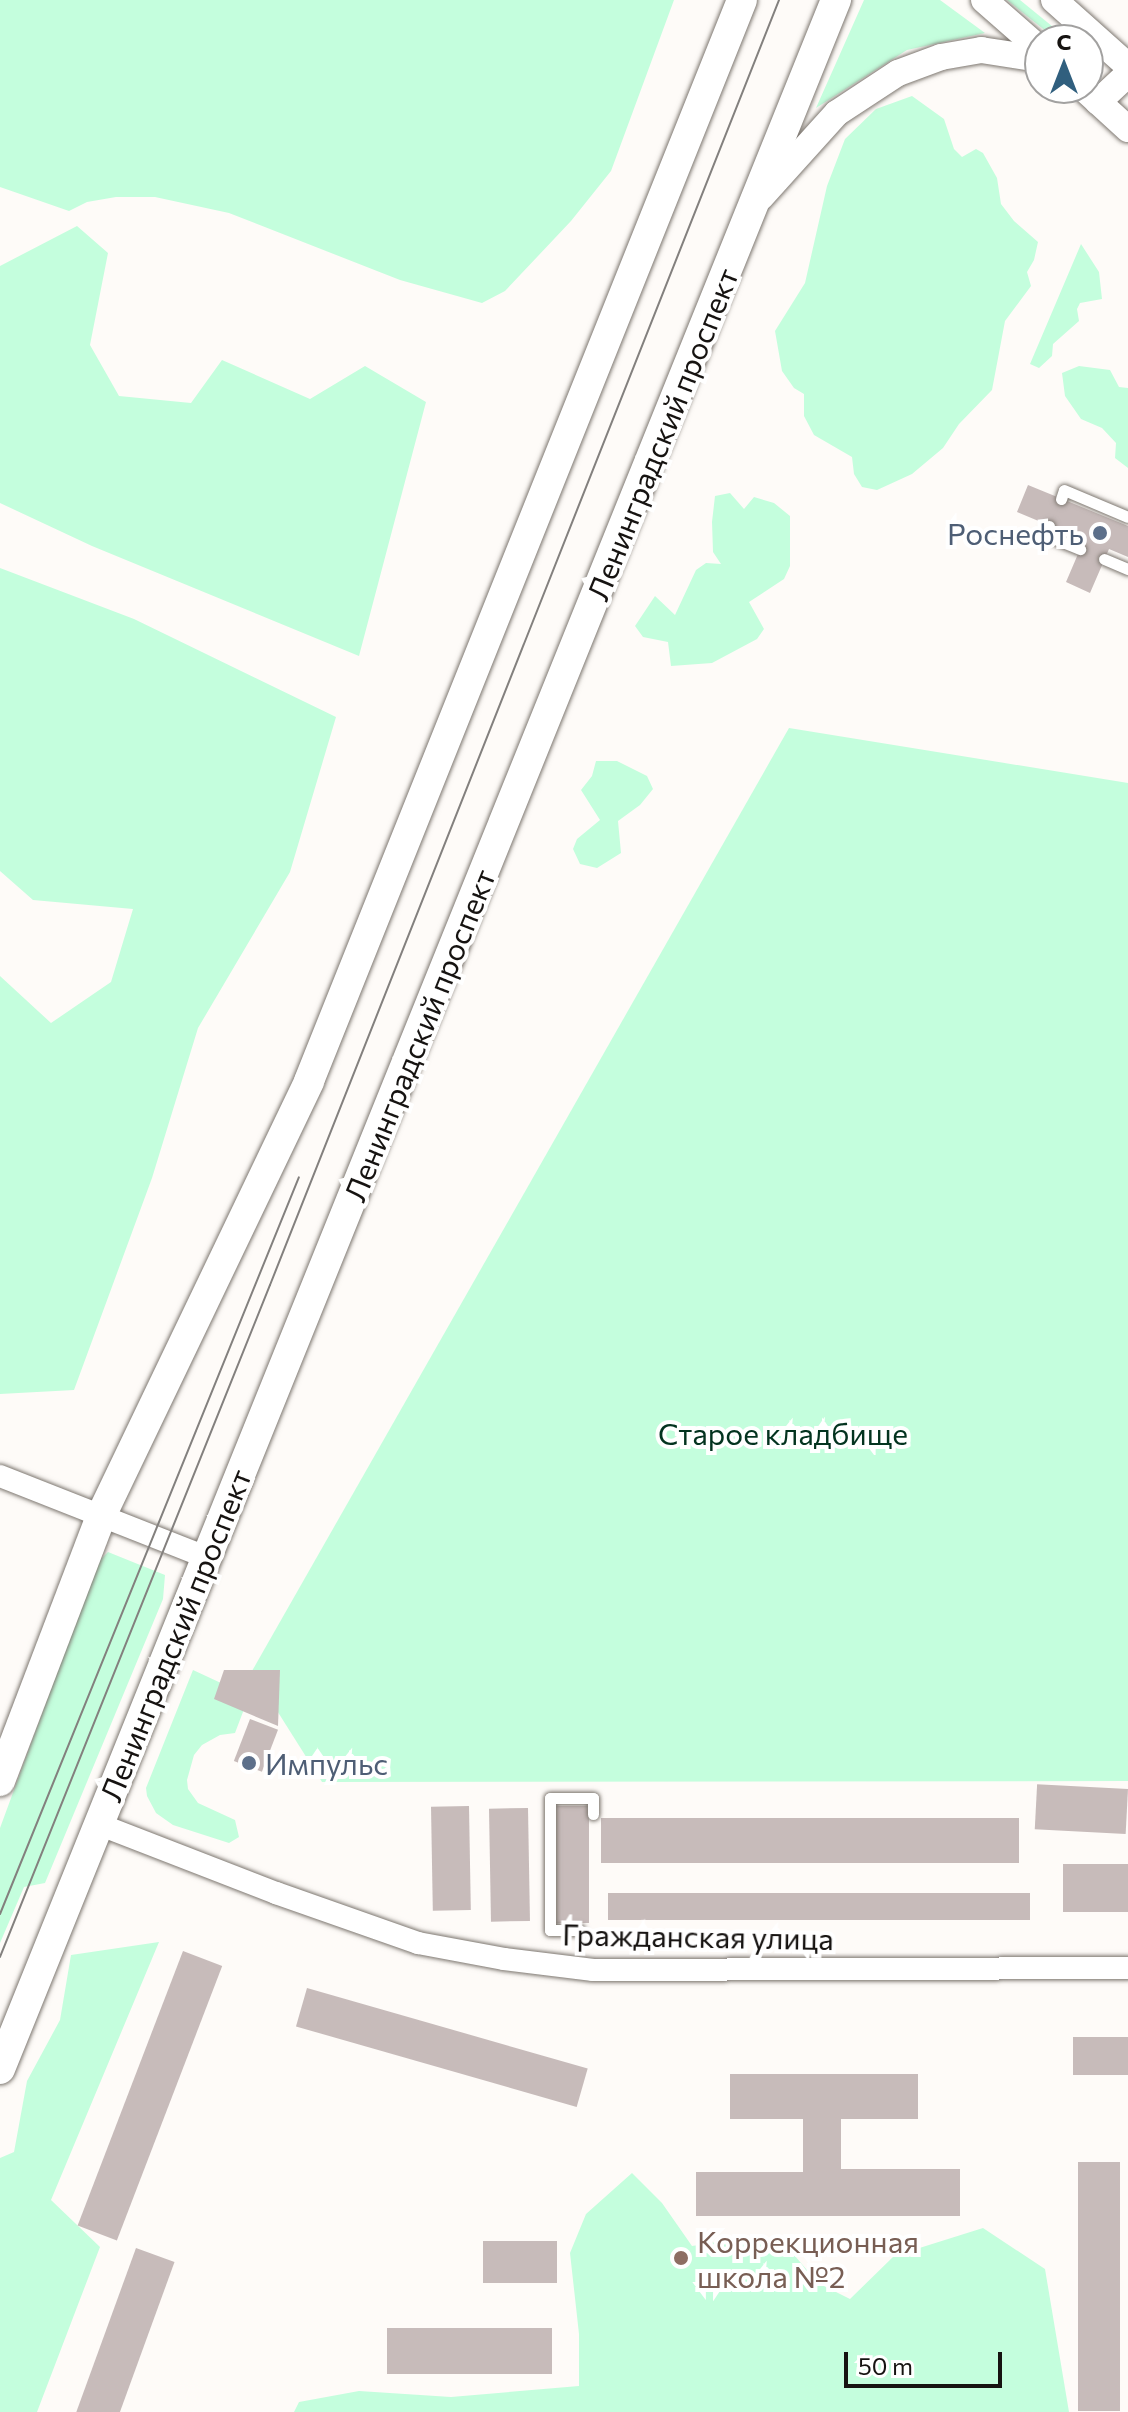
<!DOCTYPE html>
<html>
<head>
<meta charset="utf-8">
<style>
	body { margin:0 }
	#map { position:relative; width:1128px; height:2412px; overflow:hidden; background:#fefbf8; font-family:Commissioner,sans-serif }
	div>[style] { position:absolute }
	.green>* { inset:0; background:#c4fedd }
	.building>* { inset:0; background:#c7bbba; transform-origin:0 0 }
	.roads { filter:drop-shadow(0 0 2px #7d7770) drop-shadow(0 0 2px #7d7770) }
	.service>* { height:11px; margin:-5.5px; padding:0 5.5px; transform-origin:5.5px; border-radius:5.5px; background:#fff }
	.minor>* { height:22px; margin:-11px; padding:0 11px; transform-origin:11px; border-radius:11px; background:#fff }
	.tertiary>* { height:26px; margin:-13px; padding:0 13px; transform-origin:13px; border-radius:13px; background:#fff }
	.secondary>* { height:30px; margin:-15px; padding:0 15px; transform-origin:15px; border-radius:15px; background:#fff }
	.tram>* { height:2px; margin:-1px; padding:0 1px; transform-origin:1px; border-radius:1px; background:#83807e }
	.dots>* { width:22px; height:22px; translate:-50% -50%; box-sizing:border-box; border:4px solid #fff; border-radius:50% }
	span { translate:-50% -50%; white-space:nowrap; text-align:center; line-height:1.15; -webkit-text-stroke:8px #fff; paint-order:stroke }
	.street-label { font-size:30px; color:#161311 }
	.service-label { font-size:30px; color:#4e5e75 }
	.right { translate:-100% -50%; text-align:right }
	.left { translate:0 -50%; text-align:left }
	.park-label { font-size:30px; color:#03331f }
	.education-label { font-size:30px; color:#785e54 }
	.north { position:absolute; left:1024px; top:24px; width:80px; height:80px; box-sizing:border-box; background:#fff; border:2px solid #a2a1a0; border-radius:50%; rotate:0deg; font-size:22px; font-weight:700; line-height:32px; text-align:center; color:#161311 }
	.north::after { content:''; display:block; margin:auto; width:28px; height:36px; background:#305f7e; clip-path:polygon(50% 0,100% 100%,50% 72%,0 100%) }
	.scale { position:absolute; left:844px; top:2352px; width:158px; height:36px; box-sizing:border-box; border:4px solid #161311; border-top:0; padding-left:10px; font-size:24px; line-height:28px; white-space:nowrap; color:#161311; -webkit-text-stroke:6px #fff; paint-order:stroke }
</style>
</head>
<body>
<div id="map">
	<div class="green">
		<div style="clip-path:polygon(0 0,674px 0,611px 171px,571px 221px,505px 291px,482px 303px,400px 280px,229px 213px,155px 197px,116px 197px,87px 202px,69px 211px,0 187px)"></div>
		<div style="clip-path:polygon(864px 0,940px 0,985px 33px,907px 50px,816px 108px)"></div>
		<div style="clip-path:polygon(1007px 0,1020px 0,1069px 40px,1057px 40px)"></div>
		<div style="clip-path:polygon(912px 96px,944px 119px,954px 149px,962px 157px,976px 149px,983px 153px,997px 178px,1001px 204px,1014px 221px,1038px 242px,1034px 260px,1027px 272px,1031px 286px,1005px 321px,992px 390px,959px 424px,943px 448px,912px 474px,877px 490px,862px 487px,854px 474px,852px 457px,814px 435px,804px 416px,804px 394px,794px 388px,782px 371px,775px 331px,805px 283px,827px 186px,845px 139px,876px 109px)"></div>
		<div style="clip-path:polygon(77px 226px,108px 253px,90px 345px,119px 396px,191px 403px,222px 360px,310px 399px,365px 366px,426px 402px,359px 656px,92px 546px,0 503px,0 266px)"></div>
		<div style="clip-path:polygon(1081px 244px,1099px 272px,1102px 299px,1080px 303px,1077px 309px,1079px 321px,1053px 344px,1052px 356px,1039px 368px,1030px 364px)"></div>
		<div style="clip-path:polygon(1079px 366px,1110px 370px,1119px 387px,1128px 388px,1128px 468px,1115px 458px,1116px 443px,1102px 428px,1081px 419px,1065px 396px,1062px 373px)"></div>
		<div style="clip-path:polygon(730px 493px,744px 509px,754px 497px,774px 503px,790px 516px,790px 566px,784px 579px,749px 602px,764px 629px,757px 639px,712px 663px,671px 666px,668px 642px,643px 637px,635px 626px,655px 596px,675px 615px,696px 570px,706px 563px,721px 564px,713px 552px,712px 522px,715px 496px)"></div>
		<div style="clip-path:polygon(0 568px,134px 619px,336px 717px,290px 872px,198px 1028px,152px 1178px,74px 1390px,0 1394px,0 976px,51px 1023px,111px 982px,133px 909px,33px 900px,0 871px)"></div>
		<div style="clip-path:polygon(789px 728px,1128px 783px,1128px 1781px,322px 1782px,252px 1671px)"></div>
		<div style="clip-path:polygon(596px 761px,617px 761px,647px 776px,653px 789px,640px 805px,618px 821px,621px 853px,597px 868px,580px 864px,573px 849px,577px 839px,600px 820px,581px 790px,592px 776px)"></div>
		<div style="clip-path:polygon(108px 1552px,165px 1575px,163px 1599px,45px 1883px,24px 1887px,0 1943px,0 1828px,98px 1562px)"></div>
		<div style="clip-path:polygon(193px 1670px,249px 1696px,235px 1733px,220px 1735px,202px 1745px,194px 1755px,187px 1780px,188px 1789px,198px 1803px,235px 1820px,239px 1837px,229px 1843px,173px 1825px,156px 1813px,147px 1796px,146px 1788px)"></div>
		<div style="clip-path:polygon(159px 1942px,51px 2200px,100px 2247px,37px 2412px,0 2412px,0 2158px,14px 2152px,27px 2081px,60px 2020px,71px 1955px)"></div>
		<div style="clip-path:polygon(632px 2173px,662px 2203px,692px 2246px,763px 2235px,795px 2256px,818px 2283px,850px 2299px,894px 2256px,983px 2228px,1045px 2269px,1069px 2412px,294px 2412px,299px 2402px,359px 2391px,451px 2397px,579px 2386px,579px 2334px,570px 2253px,586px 2214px)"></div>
	</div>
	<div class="building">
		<div style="clip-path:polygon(1028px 485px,1128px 526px,1128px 557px,1109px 549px,1090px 593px,1066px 582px,1084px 540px,1017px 512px)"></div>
		<div style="clip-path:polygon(224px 1670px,280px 1670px,278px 1726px,214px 1699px)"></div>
		<div style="left:250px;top:1719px;width:30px;height:45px;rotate:21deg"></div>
		<div style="left:1128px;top:1789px;width:45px;height:91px;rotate:93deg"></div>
		<div style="left:469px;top:1806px;width:104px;height:38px;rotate:89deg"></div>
		<div style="left:554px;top:1806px;width:35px;height:117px"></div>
		<div style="left:528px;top:1808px;width:113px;height:39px;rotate:89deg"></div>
		<div style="left:1019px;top:1818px;width:45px;height:418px;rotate:90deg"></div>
		<div style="left:1063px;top:1864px;width:65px;height:48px"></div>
		<div style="left:608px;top:1893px;width:422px;height:27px"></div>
		<div style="left:183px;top:1951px;width:42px;height:294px;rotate:21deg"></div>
		<div style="left:307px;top:1988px;width:292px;height:40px;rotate:16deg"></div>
		<div style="left:1073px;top:2037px;width:55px;height:38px"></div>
		<div style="clip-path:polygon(730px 2074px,918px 2074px,918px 2119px,841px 2119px,841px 2169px,960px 2169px,960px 2216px,696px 2216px,696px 2172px,803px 2172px,803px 2119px,730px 2119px)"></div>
		<div style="left:1078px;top:2162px;width:42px;height:249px"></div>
		<div style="left:483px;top:2241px;width:74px;height:42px"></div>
		<div style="left:136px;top:2248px;width:41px;height:177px;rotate:20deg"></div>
		<div style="left:387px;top:2328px;width:165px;height:46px"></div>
	</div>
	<div class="roads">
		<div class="service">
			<div style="left:1061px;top:499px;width:9px;rotate:-72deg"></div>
			<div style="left:1064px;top:490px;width:69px;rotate:22.9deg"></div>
			<div style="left:1049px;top:526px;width:10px;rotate:114deg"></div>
			<div style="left:1045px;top:535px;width:38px;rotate:22deg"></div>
			<div style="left:1104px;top:559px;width:26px;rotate:23deg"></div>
			<div style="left:579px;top:1930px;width:29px;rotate:180deg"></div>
			<div style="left:550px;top:1930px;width:132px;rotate:-90deg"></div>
			<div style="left:550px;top:1798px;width:43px"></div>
			<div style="left:593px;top:1798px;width:16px;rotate:90deg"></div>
		</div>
		<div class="minor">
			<div style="left:0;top:1476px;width:221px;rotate:21.5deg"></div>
			<div style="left:98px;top:1824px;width:191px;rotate:21.2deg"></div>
			<div style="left:276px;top:1893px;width:151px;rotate:19.4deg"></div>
			<div style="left:418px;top:1943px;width:87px;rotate:10.5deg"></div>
			<div style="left:504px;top:1959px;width:90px;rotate:7deg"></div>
			<div style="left:593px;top:1970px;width:535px;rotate:-0.21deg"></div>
		</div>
		<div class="tertiary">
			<div style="left:984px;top:0;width:74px;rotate:41.2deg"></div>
			<div style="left:1054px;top:0;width:99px;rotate:41.7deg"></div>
			<div style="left:1083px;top:88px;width:61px;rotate:42.3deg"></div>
			<div style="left:1098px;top:102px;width:41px;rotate:-43deg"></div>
			<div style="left:761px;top:197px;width:113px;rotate:-47.9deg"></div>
			<div style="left:837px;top:113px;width:73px;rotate:-33.3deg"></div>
			<div style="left:898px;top:73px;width:46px;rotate:-20.4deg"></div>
			<div style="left:941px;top:57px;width:41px;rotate:-9.9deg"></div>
			<div style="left:981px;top:50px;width:60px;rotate:8.7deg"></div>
		</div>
		<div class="secondary">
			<div style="left:0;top:1781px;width:284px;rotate:-69.1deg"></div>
			<div style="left:101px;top:1516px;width:482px;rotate:-64.4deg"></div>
			<div style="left:309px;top:1081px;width:1164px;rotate:-68.17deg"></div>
			<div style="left:0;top:2069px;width:2232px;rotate:-68deg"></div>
		</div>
	</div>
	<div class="tram">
		<div style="left:0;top:1914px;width:795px;rotate:-67.92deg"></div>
		<div style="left:0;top:1957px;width:724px;rotate:-68.11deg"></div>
		<div style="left:270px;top:1285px;width:1382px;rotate:-68.39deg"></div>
	</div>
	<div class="dots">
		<div style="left:1100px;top:533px;background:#5c6f8a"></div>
		<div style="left:249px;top:1763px;background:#5c6f8a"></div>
		<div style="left:681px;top:2258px;background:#8d6e63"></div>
	</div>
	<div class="street-label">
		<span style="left:662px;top:434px;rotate:-68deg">Ленинградский проспект</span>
		<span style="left:419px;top:1035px;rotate:-68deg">Ленинградский проспект</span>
		<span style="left:175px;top:1635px;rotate:-68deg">Ленинградский проспект</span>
		<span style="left:698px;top:1936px;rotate:1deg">Гражданская улица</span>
	</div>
	<div class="service-label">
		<span class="right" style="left:1084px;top:533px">Роснефть</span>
		<span class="left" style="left:265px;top:1763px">Импульс</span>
	</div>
	<div class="park-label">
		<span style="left:783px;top:1433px">Старое кладбище</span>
	</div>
	<div class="education-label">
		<span class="left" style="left:697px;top:2258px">Коррекционная<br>школа №2</span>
	</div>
	<div class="north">С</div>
	<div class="scale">50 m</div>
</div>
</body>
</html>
